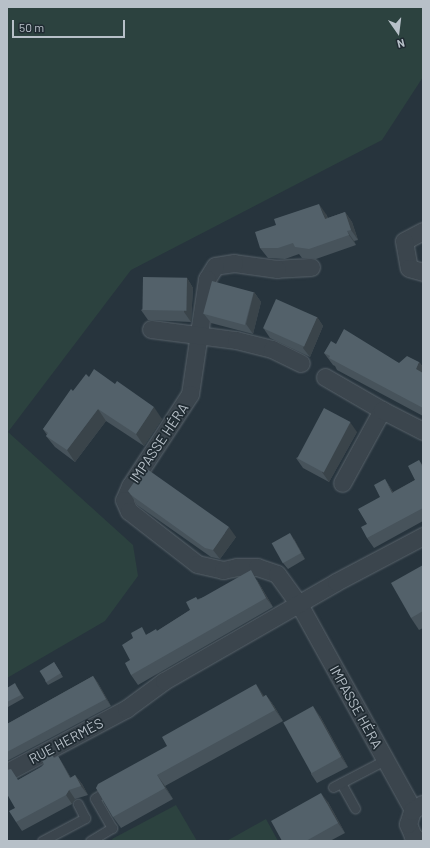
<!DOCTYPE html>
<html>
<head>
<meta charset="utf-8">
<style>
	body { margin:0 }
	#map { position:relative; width:430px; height:848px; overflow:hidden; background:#27343d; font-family:Barlow,sans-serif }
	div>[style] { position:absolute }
	.green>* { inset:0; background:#2c423f }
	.roads { filter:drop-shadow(0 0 1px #59636b) drop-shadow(0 0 1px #59636b) }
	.lane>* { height:9px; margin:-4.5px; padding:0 4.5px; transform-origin:4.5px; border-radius:4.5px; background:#3b454d }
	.street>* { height:17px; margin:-8.5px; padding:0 8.5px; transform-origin:8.5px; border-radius:8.5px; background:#3b454d }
	.wall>* { inset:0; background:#47535b }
	.shaded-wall>* { inset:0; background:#3a444a }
	.building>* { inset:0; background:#53616a; transform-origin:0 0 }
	span { translate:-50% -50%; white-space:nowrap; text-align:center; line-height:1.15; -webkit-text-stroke:3.5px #202b32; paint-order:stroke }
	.street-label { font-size:14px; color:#b7c0c8 }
	.frame { position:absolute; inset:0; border:8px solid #b7c0c8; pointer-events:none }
	.north { position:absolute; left:378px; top:12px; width:40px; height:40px; -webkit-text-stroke:3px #202b32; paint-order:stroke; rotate:166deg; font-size:11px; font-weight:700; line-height:16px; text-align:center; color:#b7c0c8 }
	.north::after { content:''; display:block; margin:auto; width:14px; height:18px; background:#b7c0c8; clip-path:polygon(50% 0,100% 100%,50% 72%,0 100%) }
	.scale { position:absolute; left:12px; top:20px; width:113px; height:18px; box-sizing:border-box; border:2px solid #b7c0c8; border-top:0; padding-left:5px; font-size:12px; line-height:14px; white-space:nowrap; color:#b7c0c8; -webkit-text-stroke:3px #202b32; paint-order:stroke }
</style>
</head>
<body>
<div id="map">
	<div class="green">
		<div style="clip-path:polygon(7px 7px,423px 7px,423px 77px,382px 140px,131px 270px,8px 432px,133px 545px,138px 576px,105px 621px,7px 678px)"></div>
		<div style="clip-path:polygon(176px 805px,197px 841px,113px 841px,112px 839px)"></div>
		<div style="clip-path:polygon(266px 819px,278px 841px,226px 841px,232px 838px)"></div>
	</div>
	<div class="roads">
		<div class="lane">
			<div style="left:341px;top:783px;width:29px;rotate:61deg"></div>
			<div style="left:333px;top:787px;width:59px;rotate:-27.4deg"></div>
			<div style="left:42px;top:841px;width:49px;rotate:-28.1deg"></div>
			<div style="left:85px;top:818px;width:16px;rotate:-117deg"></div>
			<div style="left:90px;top:841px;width:26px;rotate:-31deg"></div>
			<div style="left:112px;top:828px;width:34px;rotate:-120deg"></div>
			<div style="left:95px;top:798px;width:6px;rotate:-31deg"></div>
		</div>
		<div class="street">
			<div style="left:423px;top:231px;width:21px;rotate:152deg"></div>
			<div style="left:404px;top:241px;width:27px;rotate:80deg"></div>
			<div style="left:409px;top:268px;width:15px;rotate:16deg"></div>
			<div style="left:311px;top:267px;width:34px;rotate:177deg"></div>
			<div style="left:277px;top:269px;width:43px;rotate:-172.1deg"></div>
			<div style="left:234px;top:263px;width:19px;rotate:171deg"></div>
			<div style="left:215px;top:266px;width:15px;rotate:122deg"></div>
			<div style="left:207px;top:279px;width:116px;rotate:98.4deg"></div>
			<div style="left:190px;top:394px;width:110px;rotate:123.1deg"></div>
			<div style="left:130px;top:486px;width:15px;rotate:113deg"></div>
			<div style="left:124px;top:500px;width:12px;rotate:66deg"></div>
			<div style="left:129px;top:511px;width:86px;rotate:37.9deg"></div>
			<div style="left:197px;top:564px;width:27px;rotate:13deg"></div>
			<div style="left:223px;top:570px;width:14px;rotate:-12deg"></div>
			<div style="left:237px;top:567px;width:20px"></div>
			<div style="left:257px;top:567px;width:21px;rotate:19deg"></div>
			<div style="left:277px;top:574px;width:37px;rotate:54deg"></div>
			<div style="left:299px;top:604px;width:235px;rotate:61deg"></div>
			<div style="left:151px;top:329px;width:86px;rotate:7.4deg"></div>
			<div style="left:236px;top:340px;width:37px;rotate:14deg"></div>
			<div style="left:272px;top:349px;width:32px;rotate:26deg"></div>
			<div style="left:325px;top:377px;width:66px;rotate:30.1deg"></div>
			<div style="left:382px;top:410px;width:83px;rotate:118.7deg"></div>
			<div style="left:382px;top:410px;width:46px;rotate:27.1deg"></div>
			<div style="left:7px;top:772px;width:135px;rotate:-27.9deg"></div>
			<div style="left:126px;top:709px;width:47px;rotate:-36.4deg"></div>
			<div style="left:164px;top:681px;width:198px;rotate:-29.9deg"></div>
			<div style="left:336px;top:582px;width:98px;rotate:-27.9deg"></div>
			<div style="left:419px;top:841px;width:8px;rotate:-140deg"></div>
			<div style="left:413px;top:836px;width:13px;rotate:-113deg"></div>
			<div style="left:408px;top:824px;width:14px;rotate:-73deg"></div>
			<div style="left:412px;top:811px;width:12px;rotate:-35deg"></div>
		</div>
	</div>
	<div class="wall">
		<div style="clip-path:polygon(345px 212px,352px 222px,358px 240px,354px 241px,356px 245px,316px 259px,302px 258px,299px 254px,285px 259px,268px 258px,260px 248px,326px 214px,328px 218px)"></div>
		<div style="clip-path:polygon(187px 278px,193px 288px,191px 322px,148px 320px,141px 310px)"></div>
		<div style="clip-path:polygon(254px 292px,261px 302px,253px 334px,211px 323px,204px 314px)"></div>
		<div style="clip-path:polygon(317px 317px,323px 326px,310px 357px,270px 338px,264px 329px)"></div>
		<div style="clip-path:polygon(336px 344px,399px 363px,419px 362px,423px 367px,423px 416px,337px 370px,335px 366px,333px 365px,324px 353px)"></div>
		<div style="clip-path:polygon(89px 377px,162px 419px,144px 446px,106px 421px,75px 462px,55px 447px,46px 436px,47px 435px,43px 429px,73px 391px)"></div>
		<div style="clip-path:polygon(357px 432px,329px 482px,303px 468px,296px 458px)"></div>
		<div style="clip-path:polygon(419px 460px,423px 466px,423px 521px,374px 548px,367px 538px,367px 524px,380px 497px,385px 479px,393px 492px,415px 480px)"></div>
		<div style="clip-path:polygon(131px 495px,236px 537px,220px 559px,211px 557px,137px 505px)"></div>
		<div style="clip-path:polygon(294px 539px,305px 559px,288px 569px,283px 563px)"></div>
		<div style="clip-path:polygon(423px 565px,423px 628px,419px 630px,411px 618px)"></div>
		<div style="clip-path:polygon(257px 580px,273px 607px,138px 685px,131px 675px,130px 660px,147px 634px,157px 631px,190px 610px,198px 599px)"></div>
		<div style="clip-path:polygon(54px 662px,63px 677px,48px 685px,45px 681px)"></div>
		<div style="clip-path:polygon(93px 676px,98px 683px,111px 706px,7px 761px,7px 724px)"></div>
		<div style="clip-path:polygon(17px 687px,24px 698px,8px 707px,7px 705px,7px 688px)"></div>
		<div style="clip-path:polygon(266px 695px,274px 706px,283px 721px,165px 786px,173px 799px,121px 828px,113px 817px,96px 788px)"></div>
		<div style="clip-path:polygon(320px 716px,348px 767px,317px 783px,311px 774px)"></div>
		<div style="clip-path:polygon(58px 756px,64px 766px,71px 778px,75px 775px,82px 784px,88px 795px,75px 799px,72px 804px,22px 831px,16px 822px,15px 808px,18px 780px,41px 767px)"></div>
		<div style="clip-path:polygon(328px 802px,345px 833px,330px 841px,282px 841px)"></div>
	</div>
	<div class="shaded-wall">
		<div style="clip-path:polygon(319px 204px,326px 214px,332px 229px,325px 219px)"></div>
		<div style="clip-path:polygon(345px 212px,352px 222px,358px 240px,351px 230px)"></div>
		<div style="clip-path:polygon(347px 231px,354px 241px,356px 245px,349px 235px)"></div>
		<div style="clip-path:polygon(187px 278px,193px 288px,191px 322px,184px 312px)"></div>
		<div style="clip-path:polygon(254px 292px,261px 302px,253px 334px,246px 324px)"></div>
		<div style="clip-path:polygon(317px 317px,323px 326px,310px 357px,303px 348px)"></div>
		<div style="clip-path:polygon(419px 362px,423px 367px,423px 379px,416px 369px)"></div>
		<div style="clip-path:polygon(154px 407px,162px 419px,144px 446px,136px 434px)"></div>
		<div style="clip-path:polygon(98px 409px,106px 421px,75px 462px,67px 450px)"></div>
		<div style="clip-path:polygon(350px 422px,357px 432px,329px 482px,322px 472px)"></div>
		<div style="clip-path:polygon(385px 479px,391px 489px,399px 503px,392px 493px)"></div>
		<div style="clip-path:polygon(229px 527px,236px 537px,220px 559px,213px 550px)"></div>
		<div style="clip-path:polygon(290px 533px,294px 539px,305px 559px,301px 553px)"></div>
		<div style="clip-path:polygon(251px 570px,257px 580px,273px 607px,266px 598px)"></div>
		<div style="clip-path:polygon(93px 676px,98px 683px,111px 706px,106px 699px)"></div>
		<div style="clip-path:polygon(256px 684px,264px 696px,263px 697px)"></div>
		<div style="clip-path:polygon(266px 695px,274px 706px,283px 721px,275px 710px)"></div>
		<div style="clip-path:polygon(313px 706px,320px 716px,348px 767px,341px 757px)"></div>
		<div style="clip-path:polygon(58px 756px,64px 766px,76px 787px,70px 778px)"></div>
		<div style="clip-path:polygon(75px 775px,82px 784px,88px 795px,81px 786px)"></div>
		<div style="clip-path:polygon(157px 775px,165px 786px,173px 799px,165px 788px)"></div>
		<div style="clip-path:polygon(69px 790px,75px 799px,72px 804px,66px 795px)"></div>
		<div style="clip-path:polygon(321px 793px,328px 802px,345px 833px,338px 823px)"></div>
	</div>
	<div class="building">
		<div style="clip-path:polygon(319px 204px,325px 219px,345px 212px,351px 230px,347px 231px,349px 235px,309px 249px,295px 247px,293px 243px,278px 248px,260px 248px,255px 232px,276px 225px,274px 219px)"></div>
		<div style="left:143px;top:277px;width:44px;height:33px;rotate:1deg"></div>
		<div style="left:212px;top:281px;width:43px;height:34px;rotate:15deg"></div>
		<div style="left:276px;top:299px;width:45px;height:32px;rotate:24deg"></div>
		<div style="clip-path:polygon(344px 329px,399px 363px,407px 356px,419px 362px,416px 369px,423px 373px,423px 408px,329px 358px,330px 356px,324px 353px,331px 341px,336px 344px)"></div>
		<div style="clip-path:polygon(94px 369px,115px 384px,117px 381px,154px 407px,136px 434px,98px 409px,67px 450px,46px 436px,48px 433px,43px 429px,71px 389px,73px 391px,86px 374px,89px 377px)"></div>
		<div style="left:324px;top:408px;width:30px;height:57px;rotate:28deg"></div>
		<div style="clip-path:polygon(419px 460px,423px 468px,423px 508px,367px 538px,361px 527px,367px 524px,358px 509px,380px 497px,374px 485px,385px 479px,392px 493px,415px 480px,408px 466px)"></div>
		<div style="clip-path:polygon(147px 469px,229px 527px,213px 550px,205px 548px,131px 495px,128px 491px,141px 472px,144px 474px)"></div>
		<div style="left:290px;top:533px;width:23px;height:21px;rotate:61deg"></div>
		<div style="clip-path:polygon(423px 565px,423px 611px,411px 618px,391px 583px)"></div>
		<div style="clip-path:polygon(251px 570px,266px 598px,131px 675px,125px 663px,130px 660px,122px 645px,133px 638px,131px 633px,142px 627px,146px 635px,156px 629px,157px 631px,190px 610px,186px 602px,196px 597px,198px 600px)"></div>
		<div style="left:54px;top:662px;width:13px;height:17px;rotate:58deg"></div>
		<div style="clip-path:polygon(93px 676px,106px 699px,7px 752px,7px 724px)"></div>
		<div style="clip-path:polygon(15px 683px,21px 695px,7px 702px,7px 688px)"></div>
		<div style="clip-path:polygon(256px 684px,263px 697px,266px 695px,275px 710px,157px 775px,165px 788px,113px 817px,96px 788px,98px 784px,167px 746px,162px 737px)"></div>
		<div style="left:313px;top:706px;width:58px;height:34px;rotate:61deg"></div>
		<div style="clip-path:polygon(49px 749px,54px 758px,58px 756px,70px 778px,75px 775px,81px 786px,69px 790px,66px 795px,16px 822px,9px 811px,15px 808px,7px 794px,7px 770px,11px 769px,18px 780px,41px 767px,44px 764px,38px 754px)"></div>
		<div style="clip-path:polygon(321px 793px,338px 823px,306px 841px,282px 841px,271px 821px)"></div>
	</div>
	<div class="street-label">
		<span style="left:159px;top:443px;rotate:-56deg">IMPASSE HÉRA</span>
		<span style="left:356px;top:707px;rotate:61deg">IMPASSE HÉRA</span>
		<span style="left:66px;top:741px;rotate:-28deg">RUE HERMÈS</span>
	</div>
	<div class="frame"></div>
	<div class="north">N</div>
	<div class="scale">50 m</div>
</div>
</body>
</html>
